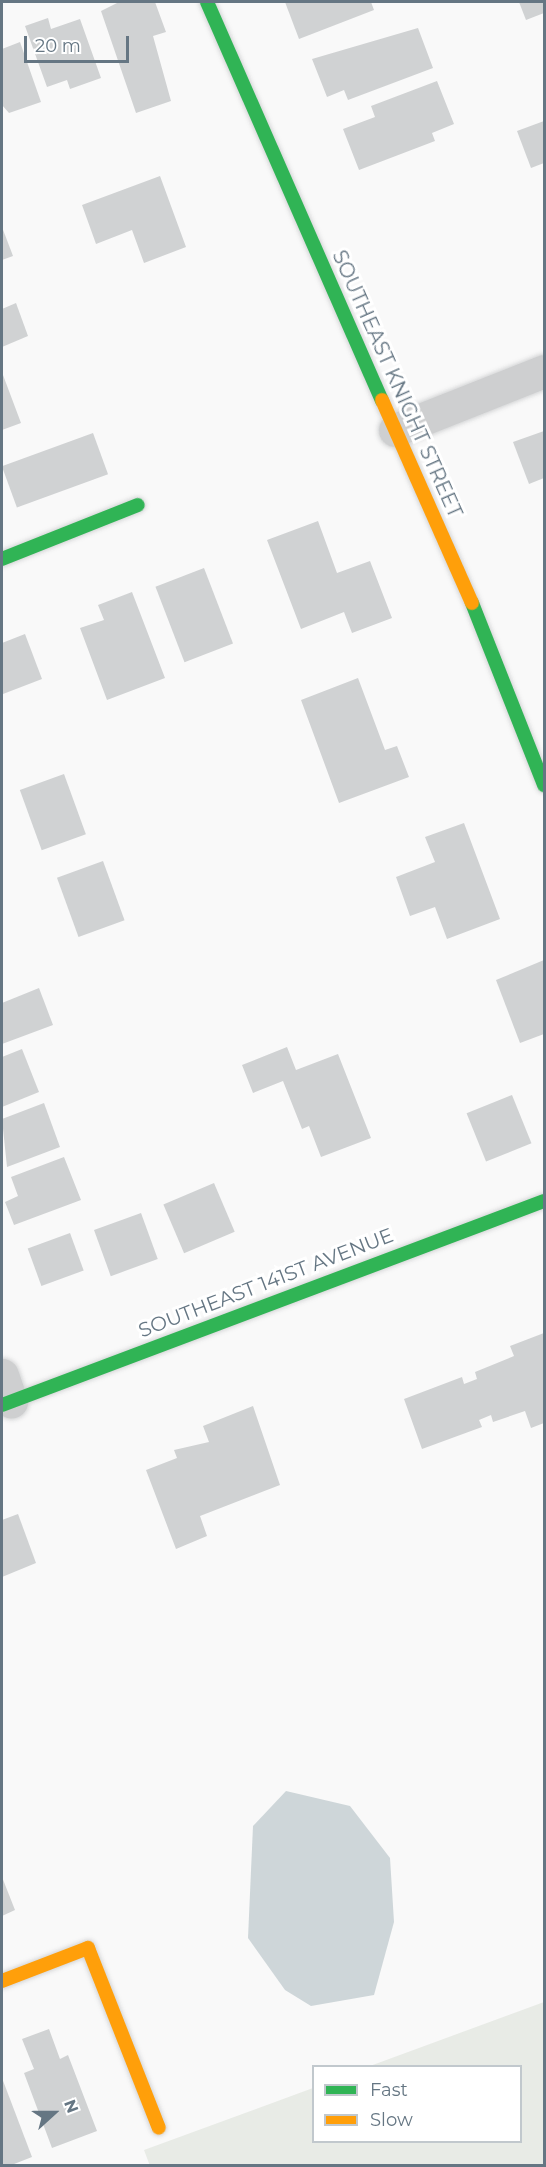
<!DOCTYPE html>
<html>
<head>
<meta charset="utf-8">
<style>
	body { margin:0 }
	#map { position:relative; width:546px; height:2167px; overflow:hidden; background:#f9f9f9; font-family:Montserrat,sans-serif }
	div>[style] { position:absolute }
	.green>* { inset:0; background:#e8ebe6 }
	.water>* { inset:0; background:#ced6d9 }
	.building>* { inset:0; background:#d0d2d3; transform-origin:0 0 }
	.roads { filter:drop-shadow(0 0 2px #d5d6d7) drop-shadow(0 0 2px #d5d6d7) }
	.street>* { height:33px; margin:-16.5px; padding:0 16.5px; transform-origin:16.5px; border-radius:16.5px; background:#cecfd0 }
	.fast>* { height:14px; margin:-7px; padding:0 7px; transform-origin:7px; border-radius:7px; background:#30b455 }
	.slow>* { height:14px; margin:-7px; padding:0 7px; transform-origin:7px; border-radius:7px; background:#ff9f0a }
	span { translate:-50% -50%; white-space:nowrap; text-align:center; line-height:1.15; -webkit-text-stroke:6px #fff; paint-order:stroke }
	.street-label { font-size:20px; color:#657683 }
	.frame { position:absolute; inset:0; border:3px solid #657683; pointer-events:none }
	.legend { position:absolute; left:312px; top:2065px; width:210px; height:78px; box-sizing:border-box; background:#fff; border:2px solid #c1c8cd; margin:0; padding:8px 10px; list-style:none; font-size:18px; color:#657683 }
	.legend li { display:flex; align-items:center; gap:12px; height:30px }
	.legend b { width:30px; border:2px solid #c1c8cd }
	.north { position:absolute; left:24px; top:2083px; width:60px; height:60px; -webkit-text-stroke:4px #fff; paint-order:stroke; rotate:69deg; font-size:16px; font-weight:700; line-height:24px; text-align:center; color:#657683 }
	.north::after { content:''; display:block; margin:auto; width:21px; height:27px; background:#657683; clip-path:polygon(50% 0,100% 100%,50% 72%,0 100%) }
	.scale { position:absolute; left:24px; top:36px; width:105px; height:27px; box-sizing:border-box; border:3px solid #657683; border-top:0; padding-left:8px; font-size:18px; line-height:21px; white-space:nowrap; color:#657683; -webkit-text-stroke:4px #fff; paint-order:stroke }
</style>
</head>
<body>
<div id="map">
	<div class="green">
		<div style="clip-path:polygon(544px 2002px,544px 2165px,150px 2166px,144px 2150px,313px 2088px,314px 2142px,520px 2142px,520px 2066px,370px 2066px)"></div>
	</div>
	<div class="water">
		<div style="clip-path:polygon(286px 1791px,350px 1806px,390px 1858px,394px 1922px,374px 1995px,311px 2006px,285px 1990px,248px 1938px,253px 1826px)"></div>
	</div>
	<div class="building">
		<div style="clip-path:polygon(119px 2px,155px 2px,166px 32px,153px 36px,171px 101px,136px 113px,101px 11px)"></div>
		<div style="clip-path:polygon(285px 2px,371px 2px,374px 10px,299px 39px)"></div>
		<div style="clip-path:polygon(519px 2px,544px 2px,544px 13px,526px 20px)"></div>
		<div style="clip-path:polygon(48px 18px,51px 29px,80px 19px,101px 78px,70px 89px,67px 80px,47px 87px,25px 26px)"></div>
		<div style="clip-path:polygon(418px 28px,433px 68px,348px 100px,344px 90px,327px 97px,312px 59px)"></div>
		<div style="clip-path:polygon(20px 42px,41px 102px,9px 113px,2px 105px,2px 49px)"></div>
		<div style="clip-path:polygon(437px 81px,454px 124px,432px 133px,435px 141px,359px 170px,343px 129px,375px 117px,371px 106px)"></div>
		<div style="clip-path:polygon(544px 121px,544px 163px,531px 168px,517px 131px)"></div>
		<div style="clip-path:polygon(160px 176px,186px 247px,144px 263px,132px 230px,96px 244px,82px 205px)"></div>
		<div style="clip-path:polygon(2px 227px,13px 256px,2px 260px)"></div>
		<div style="clip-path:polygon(16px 303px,28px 336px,2px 347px,2px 309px)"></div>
		<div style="clip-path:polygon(3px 375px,21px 423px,2px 430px,2px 376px)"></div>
		<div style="clip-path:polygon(544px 431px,544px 478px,529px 484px,513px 442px)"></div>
		<div style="left:93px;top:433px;width:44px;height:97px;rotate:70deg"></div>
		<div style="clip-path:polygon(318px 521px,337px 573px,370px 561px,392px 618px,352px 633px,344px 612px,301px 629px,267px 540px)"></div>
		<div style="left:204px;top:568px;width:81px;height:52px;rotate:69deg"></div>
		<div style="clip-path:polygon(132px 592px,165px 678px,107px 700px,80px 628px,104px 620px,98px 605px)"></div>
		<div style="clip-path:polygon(25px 634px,42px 679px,3px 694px,2px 643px)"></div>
		<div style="clip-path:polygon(358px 678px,385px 750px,397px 746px,409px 777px,339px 803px,301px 700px)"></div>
		<div style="left:64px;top:774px;width:64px;height:47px;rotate:70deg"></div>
		<div style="clip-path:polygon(464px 823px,500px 919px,447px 939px,435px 907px,410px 916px,396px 877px,435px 862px,425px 837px)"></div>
		<div style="left:103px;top:861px;width:63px;height:49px;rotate:70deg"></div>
		<div style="clip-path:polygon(544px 960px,544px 1034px,520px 1043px,496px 980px)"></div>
		<div style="clip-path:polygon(39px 988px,53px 1025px,2px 1044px,2px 1003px)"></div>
		<div style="clip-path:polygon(287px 1047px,296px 1070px,338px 1054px,371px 1138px,321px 1157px,309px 1126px,302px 1129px,283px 1081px,253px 1093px,242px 1065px)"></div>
		<div style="clip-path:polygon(22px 1049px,39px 1092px,2px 1107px,2px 1057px)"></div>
		<div style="left:512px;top:1095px;width:52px;height:49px;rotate:68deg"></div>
		<div style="clip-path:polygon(44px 1103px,60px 1147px,7px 1167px,2px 1119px)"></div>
		<div style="clip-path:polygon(64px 1157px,81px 1200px,14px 1225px,5px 1202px,18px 1196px,11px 1177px)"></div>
		<div style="left:214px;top:1183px;width:53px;height:55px;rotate:67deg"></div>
		<div style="left:141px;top:1213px;width:49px;height:50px;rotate:70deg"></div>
		<div style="left:70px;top:1233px;width:40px;height:45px;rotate:70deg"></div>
		<div style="clip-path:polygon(544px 1333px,544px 1423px,531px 1428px,525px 1411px,493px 1422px,491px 1415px,479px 1420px,482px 1427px,422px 1449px,404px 1399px,462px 1377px,464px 1384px,477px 1379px,475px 1372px,514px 1356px,510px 1346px)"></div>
		<div style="clip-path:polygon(253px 1406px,280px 1485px,200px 1516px,207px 1536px,176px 1549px,146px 1470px,177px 1458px,174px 1450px,209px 1442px,203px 1426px)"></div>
		<div style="clip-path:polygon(18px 1514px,36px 1563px,2px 1577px,2px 1520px)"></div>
		<div style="clip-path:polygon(2px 1877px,15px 1910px,2px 1916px)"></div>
		<div style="clip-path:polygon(49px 2029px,60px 2059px,68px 2055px,97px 2131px,52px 2148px,24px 2073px,34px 2069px,22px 2039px)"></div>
		<div style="clip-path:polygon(2px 2078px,32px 2157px,9px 2166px,2px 2166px)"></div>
	</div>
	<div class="roads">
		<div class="street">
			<div style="left:395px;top:430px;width:160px;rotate:-21.6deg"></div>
			<div style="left:2px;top:1375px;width:28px;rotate:71deg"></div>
		</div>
		<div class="fast">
			<div style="left:207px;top:2px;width:435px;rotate:66.3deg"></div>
			<div style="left:2px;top:559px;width:146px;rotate:-21.7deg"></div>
			<div style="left:472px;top:603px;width:196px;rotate:68.4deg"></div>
			<div style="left:2px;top:1405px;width:579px;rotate:-20.63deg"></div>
		</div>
		<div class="slow">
			<div style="left:382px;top:400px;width:222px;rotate:66.1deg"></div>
			<div style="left:2px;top:1981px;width:92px;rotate:-21deg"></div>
			<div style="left:88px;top:1948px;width:193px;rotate:68.5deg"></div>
		</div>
	</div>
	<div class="street-label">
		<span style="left:397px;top:384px;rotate:66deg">SOUTHEAST KNIGHT STREET</span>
		<span style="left:266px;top:1283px;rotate:-21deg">SOUTHEAST 141ST AVENUE</span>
	</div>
	<div class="frame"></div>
	<ul class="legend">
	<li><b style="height:8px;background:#30b455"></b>Fast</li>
	<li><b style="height:8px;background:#ff9f0a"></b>Slow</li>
	</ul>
	<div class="north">N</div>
	<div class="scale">20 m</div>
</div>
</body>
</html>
